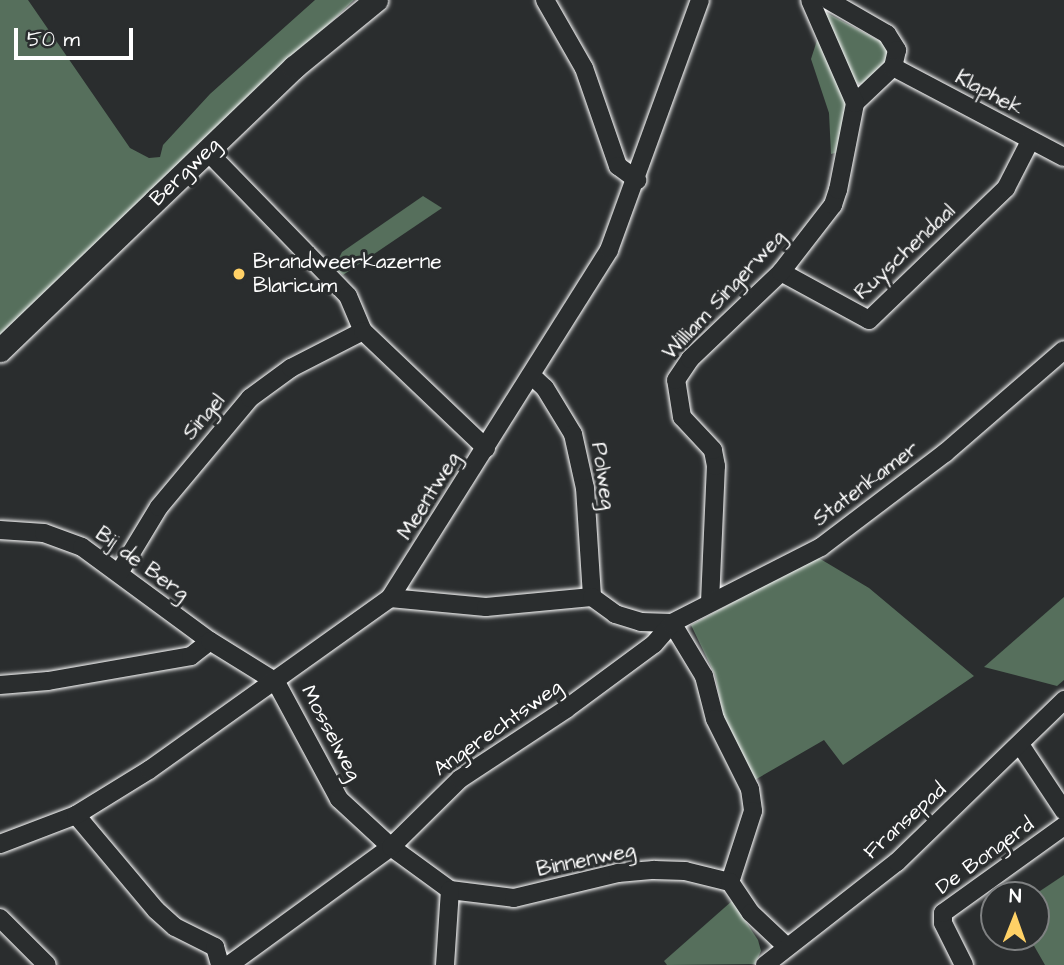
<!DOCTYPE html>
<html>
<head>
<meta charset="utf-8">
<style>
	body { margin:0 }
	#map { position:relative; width:1064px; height:965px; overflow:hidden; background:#2a2d2e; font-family:"Architects Daughter",sans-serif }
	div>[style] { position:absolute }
	.green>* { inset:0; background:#566f5c }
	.roads { filter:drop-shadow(0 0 2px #fff) drop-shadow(0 0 2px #fff) }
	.minor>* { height:18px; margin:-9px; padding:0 9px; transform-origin:9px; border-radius:9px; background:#2a2d2e }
	.tertiary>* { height:23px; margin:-11.5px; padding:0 11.5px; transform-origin:11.5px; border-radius:11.5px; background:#2a2d2e }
	.dots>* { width:19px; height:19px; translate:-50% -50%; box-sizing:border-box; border:4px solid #2a2d2e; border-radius:50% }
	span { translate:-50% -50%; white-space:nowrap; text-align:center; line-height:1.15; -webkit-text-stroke:6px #2a2d2e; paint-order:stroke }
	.street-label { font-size:21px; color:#fff }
	.poi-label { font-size:21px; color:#fff }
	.left { translate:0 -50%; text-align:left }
	.north { position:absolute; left:980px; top:881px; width:70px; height:70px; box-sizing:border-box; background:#2a2d2e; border:2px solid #7f8182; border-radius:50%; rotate:1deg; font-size:19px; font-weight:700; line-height:28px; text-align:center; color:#fff }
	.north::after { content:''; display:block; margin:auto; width:24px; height:32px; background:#ffd166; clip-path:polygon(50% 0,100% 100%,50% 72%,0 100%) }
	.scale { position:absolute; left:14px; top:28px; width:119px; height:32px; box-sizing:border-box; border:4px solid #fff; border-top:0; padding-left:9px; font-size:21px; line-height:24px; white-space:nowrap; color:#fff; -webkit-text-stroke:5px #2a2d2e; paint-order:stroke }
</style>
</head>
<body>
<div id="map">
	<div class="green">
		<div style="clip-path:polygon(0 0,28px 0,130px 148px,149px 158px,160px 157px,163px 145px,210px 94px,315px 0,354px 0,0 339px)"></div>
		<div style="clip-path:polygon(821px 10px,895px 49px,871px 87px,849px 81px)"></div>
		<div style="clip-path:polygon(819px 34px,852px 108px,846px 150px,831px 154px,829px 113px,811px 59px)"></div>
		<div style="clip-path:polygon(423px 196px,442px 208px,343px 275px,334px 268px,342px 252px)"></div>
		<div style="clip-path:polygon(817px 557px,869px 588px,974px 676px,843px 765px,824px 740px,753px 781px,724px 719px,715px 675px,691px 625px)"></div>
		<div style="clip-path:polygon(1064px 597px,1064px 680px,1057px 686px,984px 667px)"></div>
		<div style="clip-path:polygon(1064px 875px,1064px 965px,1045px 965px,1029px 937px,1036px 937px,1034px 895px)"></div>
		<div style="clip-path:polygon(732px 901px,758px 940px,761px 951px,755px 964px,667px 965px,664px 961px)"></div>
	</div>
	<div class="roads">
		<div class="minor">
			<div style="left:545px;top:0;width:78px;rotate:60.2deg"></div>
			<div style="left:584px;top:68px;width:104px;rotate:70.9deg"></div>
			<div style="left:618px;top:166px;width:24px;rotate:36deg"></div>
			<div style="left:828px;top:0;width:68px;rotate:30deg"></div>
			<div style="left:887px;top:34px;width:19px;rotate:58deg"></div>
			<div style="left:897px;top:50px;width:17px;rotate:103deg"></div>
			<div style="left:893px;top:67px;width:52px;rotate:136.5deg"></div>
			<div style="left:893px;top:67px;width:193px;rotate:27.8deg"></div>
			<div style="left:207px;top:151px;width:202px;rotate:45.8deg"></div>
			<div style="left:348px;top:296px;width:38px;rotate:67deg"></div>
			<div style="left:781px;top:272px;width:100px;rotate:28.6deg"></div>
			<div style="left:869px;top:320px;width:190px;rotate:-43.9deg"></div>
			<div style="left:1006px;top:188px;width:53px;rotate:-62.9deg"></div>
			<div style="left:531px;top:375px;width:19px;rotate:43deg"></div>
			<div style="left:545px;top:388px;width:54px;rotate:58.7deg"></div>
			<div style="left:573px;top:434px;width:55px;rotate:77.5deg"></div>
			<div style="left:585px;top:488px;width:109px;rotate:86.3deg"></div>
			<div style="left:0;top:530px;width:44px;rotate:3.9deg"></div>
			<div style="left:44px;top:533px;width:40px;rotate:20.2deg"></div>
			<div style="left:82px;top:547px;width:159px;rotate:36.3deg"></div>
			<div style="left:119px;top:573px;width:77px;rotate:-58.8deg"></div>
			<div style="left:159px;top:507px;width:142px;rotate:-50.1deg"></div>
			<div style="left:250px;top:398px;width:51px;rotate:-36.2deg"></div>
			<div style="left:291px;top:368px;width:81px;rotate:-27.2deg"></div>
			<div style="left:363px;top:331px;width:170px;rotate:43.6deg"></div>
			<div style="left:390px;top:598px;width:96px;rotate:5.4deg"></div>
			<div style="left:486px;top:607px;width:106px;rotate:-5.4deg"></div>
			<div style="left:592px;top:597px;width:29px;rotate:36deg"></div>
			<div style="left:615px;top:614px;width:27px;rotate:17deg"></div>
			<div style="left:641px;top:622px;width:31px;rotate:2deg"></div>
			<div style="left:710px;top:602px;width:136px;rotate:-87.5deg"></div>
			<div style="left:716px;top:466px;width:16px;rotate:-101deg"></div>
			<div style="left:713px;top:450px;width:45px;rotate:-133.2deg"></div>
			<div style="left:682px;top:417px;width:37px;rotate:-99deg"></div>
			<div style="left:676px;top:380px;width:25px;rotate:-56deg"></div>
			<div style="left:690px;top:359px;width:126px;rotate:-43.7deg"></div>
			<div style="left:781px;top:272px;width:85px;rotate:-52.2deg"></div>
			<div style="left:833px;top:205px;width:16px;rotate:-72deg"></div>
			<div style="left:838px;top:190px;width:89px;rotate:-78.9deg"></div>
			<div style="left:855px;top:103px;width:112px;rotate:-113.6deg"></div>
			<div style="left:672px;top:623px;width:62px;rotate:58.9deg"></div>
			<div style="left:704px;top:676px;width:44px;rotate:75.7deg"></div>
			<div style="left:715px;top:719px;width:78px;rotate:63.4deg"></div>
			<div style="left:750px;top:789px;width:22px;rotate:82deg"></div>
			<div style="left:753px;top:811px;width:75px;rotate:107.9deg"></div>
			<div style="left:0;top:685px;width:48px;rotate:-4.8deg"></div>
			<div style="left:48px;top:681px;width:145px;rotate:-9.9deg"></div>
			<div style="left:191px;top:656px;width:24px;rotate:-38deg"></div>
			<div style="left:210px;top:641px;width:78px;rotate:31.8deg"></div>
			<div style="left:276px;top:682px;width:133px;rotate:61.7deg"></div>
			<div style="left:339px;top:799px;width:71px;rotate:42.7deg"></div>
			<div style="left:391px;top:847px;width:73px;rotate:36.1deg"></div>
			<div style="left:450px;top:890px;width:64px;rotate:7.1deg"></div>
			<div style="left:514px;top:898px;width:107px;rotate:-13.5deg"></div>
			<div style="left:618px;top:873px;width:36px;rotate:-5deg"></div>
			<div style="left:654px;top:870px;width:31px;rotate:2deg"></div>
			<div style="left:685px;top:871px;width:46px;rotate:13.7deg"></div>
			<div style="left:1021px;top:746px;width:78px;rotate:56.5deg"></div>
			<div style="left:76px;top:815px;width:124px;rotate:49.9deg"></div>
			<div style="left:156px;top:910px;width:25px;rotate:42deg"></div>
			<div style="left:175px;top:927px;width:45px;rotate:26.6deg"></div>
			<div style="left:215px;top:947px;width:19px;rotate:74deg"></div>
			<div style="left:0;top:844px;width:81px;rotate:-20.9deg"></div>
			<div style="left:76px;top:815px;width:86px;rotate:-31.7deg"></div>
			<div style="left:149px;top:770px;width:296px;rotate:-35.5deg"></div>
			<div style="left:390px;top:598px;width:411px;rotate:-57.8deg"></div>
			<div style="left:609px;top:250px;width:266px;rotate:-70deg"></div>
			<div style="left:730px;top:882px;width:37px;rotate:56deg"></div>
			<div style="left:751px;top:913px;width:47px;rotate:43.3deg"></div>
			<div style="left:0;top:918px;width:66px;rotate:45deg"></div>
			<div style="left:229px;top:965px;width:200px;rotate:-36.1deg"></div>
			<div style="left:391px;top:847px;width:97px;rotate:-44.6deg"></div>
			<div style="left:460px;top:779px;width:127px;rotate:-33.4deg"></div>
			<div style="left:566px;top:709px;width:109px;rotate:-36.5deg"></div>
			<div style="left:654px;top:644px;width:28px;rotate:-49deg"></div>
			<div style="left:672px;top:623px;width:167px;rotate:-27deg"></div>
			<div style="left:821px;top:547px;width:156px;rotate:-37.2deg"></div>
			<div style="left:945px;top:453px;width:157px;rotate:-40.9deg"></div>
			<div style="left:445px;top:965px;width:75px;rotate:-86.2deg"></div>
			<div style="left:765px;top:965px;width:167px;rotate:-38deg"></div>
			<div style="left:897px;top:862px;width:233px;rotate:-44.1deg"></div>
			<div style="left:964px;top:965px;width:47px;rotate:-116.6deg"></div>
			<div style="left:943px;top:923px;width:10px;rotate:-90deg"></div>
			<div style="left:943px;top:913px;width:149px;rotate:-35.7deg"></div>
		</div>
		<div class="tertiary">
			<div style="left:0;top:350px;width:408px;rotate:-43.9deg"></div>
			<div style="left:294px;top:67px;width:106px;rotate:-39.3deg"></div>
		</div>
	</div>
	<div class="dots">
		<div style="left:239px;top:274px;background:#ffd166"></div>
	</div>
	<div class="street-label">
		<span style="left:989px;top:93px;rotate:28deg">Klaphek</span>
		<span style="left:185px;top:172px;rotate:-44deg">Bergweg</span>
		<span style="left:905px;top:252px;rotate:-43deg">Ruyschendaal</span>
		<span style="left:724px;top:295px;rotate:-47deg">William Singerweg</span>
		<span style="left:204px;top:417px;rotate:-50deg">Singel</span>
		<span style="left:603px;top:476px;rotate:81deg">Polweg</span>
		<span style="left:866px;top:484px;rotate:-37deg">Statenkamer</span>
		<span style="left:429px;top:496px;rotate:-58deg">Meentweg</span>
		<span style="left:142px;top:564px;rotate:36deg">Bij de Berg</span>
		<span style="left:498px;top:728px;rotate:-35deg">Angerechtsweg</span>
		<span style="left:331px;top:733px;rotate:62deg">Mosselweg</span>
		<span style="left:905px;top:821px;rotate:-42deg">Fransepad</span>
		<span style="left:985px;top:856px;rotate:-36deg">De Bongerd</span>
		<span style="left:586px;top:860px;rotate:-12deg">Binnenweg</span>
	</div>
	<div class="poi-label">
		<span class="left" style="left:253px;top:274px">Brandweerkazerne<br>Blaricum</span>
	</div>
	<div class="north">N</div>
	<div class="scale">50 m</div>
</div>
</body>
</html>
